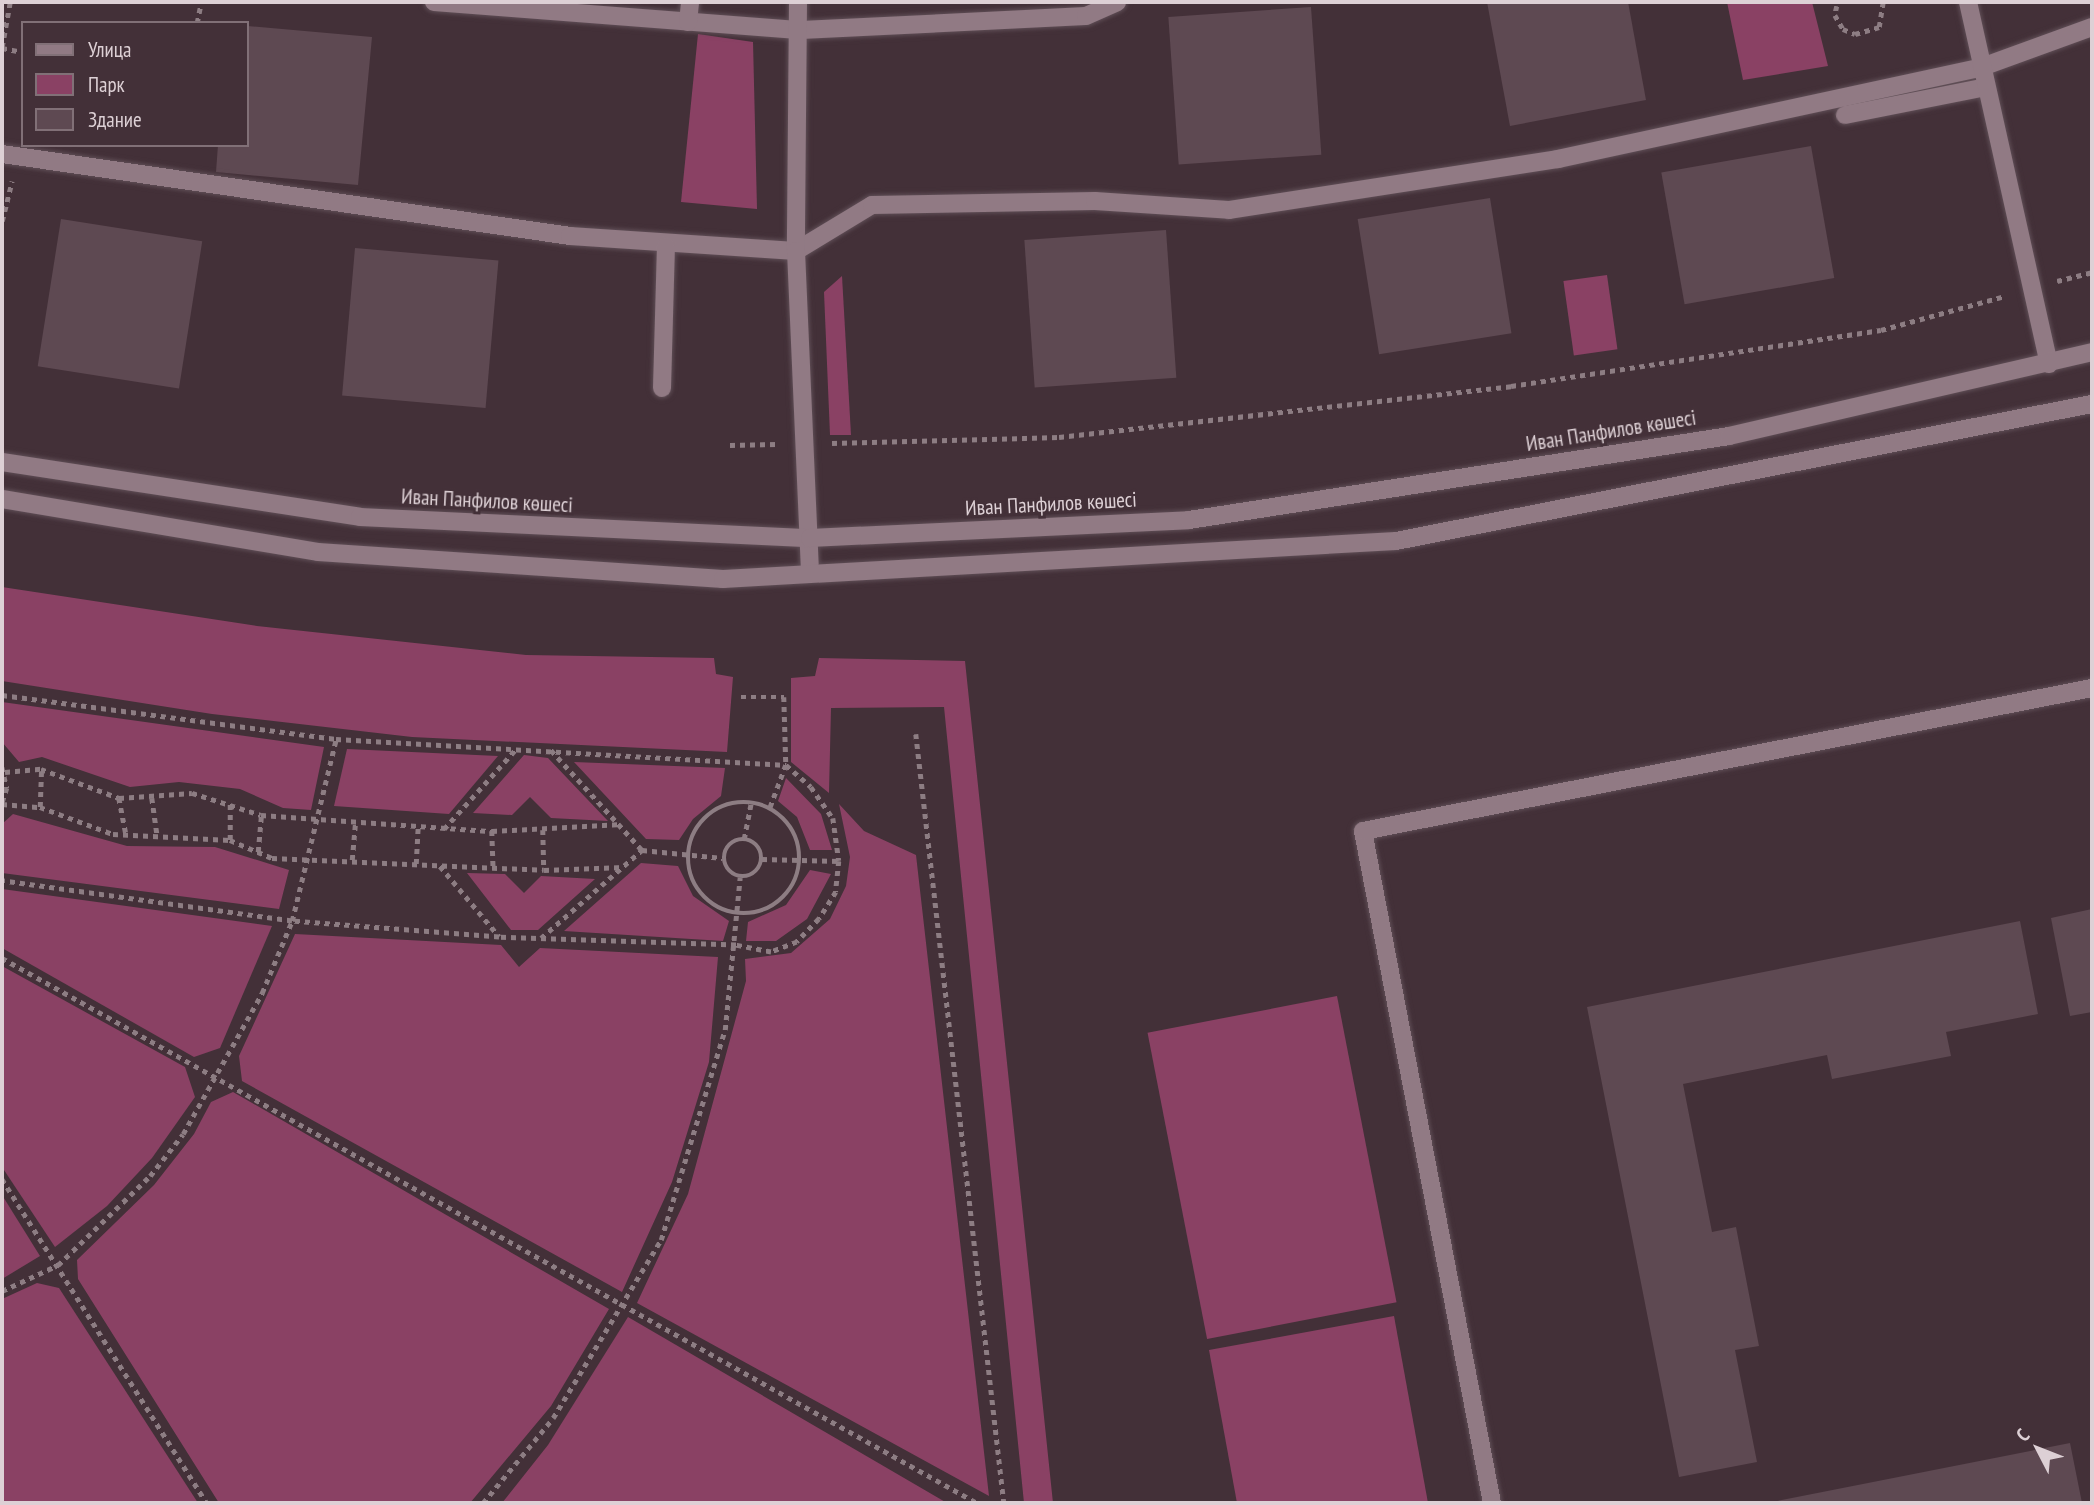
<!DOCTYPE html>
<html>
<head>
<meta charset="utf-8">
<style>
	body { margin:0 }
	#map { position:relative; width:2094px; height:1505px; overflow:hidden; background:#433038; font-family:"PT Sans Narrow",sans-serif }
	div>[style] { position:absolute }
	.green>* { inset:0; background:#8a4164; transform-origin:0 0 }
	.building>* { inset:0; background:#5e4952; transform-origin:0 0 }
	.path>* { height:4.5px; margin-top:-2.25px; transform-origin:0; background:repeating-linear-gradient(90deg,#8d7d83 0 5px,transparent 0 10px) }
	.path>.ring { margin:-2.25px; padding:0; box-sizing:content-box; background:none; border:4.5px solid #8d7d83; border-radius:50% }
	.roads { filter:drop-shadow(0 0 2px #5f4e56) drop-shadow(0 0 2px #5f4e56) }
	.service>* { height:18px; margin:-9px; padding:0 9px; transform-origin:9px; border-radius:9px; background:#917a84 }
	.minor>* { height:18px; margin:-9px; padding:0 9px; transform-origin:9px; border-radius:9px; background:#917a84 }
	.tertiary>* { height:18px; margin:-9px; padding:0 9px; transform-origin:9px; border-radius:9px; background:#917a84 }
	span { translate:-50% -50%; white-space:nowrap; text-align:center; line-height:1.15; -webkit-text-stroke:6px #433038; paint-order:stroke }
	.street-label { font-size:21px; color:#ddd0d5 }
	.frame { position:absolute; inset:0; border:4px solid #ddd0d5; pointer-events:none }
	.legend { position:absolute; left:21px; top:21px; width:228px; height:126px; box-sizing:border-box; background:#433038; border:2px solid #817077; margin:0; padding:9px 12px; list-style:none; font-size:21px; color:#ddd0d5 }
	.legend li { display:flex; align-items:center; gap:14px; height:35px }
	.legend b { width:35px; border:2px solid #817077 }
	.north { position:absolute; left:2003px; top:1414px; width:70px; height:70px; -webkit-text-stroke:5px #433038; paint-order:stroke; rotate:312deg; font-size:19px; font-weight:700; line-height:28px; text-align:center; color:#ddd0d5 }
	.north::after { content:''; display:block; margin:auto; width:24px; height:32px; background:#ddd0d5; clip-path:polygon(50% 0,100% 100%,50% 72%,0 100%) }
</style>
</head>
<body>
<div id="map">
	<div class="green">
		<div style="clip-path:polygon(1727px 2px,1812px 2px,1828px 66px,1743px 80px)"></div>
		<div style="clip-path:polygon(698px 34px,753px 42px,757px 209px,681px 202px)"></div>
		<div style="left:1607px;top:275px;width:75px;height:44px;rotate:82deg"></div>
		<div style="clip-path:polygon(842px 276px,851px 435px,830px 435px,824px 292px)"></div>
		<div style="clip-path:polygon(2px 587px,257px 626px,526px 655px,714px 658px,716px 674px,733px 677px,727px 752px,412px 737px,212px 714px,2px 681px)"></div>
		<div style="clip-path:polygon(819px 658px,965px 661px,1053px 1503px,1024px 1503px,944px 707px,831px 708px,829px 793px,791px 762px,791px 678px,815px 676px)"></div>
		<div style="clip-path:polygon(2px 702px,324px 747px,311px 810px,283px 808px,240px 789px,179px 782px,130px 787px,42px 757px,19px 762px,2px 742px)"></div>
		<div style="clip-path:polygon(347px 749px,498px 756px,449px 814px,334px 806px)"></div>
		<div style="clip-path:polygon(524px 755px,548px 758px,608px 821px,551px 818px,530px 797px,512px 815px,473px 813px)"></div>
		<div style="clip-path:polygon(574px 762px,725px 768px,721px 796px,693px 819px,679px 840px,646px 839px)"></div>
		<div style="clip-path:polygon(786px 778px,821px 814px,832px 850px,810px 850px,797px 817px,778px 801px)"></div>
		<div style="clip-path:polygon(839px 804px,864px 831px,916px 855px,989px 1496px,637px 1303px,688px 1194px,746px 981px,745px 959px,791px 953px,830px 919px,846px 886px,850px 857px)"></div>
		<div style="clip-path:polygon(13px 814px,127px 846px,215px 847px,289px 870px,279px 909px,2px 873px,2px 824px)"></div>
		<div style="clip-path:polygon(641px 863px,678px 866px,693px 896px,729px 921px,723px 941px,564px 931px)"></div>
		<div style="clip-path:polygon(810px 870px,831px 874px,807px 919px,776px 941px,746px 941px,748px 922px,786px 905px)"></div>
		<div style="clip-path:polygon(467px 873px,505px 874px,524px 893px,541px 876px,595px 879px,538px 930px,511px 930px)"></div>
		<div style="clip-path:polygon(2px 889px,272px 926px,220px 1048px,194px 1057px,2px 948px)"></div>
		<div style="clip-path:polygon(295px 934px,501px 945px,519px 967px,540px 948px,718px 957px,709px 1062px,672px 1182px,622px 1292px,242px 1081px,239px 1056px)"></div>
		<div style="clip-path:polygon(2px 966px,185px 1067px,195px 1097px,152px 1158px,107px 1206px,55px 1247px,2px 1167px)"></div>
		<div style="left:1337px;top:996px;width:312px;height:193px;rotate:79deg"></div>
		<div style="clip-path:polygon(233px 1092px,609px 1309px,551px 1406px,470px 1503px,219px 1503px,78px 1279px,77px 1260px,154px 1185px,194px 1134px,211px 1102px)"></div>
		<div style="clip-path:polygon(2px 1195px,40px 1256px,2px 1279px)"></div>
		<div style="clip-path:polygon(37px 1283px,59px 1288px,198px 1503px,2px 1503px,2px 1299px)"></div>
		<div style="clip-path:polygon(1394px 1316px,1428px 1503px,1237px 1503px,1209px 1350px)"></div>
		<div style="clip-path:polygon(628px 1317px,947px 1503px,502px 1503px,548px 1445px)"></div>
	</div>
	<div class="building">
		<div style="clip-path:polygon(1487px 2px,1628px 2px,1646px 100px,1510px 126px)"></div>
		<div style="left:1311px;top:7px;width:148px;height:143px;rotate:86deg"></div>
		<div style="clip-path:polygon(247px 26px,372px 37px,358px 185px,216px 172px,218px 145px,247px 145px)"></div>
		<div style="left:1811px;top:146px;width:134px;height:152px;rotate:80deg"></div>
		<div style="left:1490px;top:198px;width:137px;height:134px;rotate:81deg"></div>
		<div style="left:61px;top:219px;width:143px;height:149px;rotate:9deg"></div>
		<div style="left:1166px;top:230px;width:148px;height:142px;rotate:86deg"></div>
		<div style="left:355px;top:248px;width:144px;height:148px;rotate:5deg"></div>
		<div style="clip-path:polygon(2092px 909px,2092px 1012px,2070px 1016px,2051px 918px)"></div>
		<div style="clip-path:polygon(2020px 921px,2038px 1014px,1946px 1032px,1951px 1056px,1832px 1079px,1827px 1055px,1683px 1084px,1712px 1232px,1736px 1227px,1759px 1346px,1735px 1350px,1757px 1462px,1679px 1477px,1587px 1007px)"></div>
		<div style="clip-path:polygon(2070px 1443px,2082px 1503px,1772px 1503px,1772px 1502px)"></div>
	</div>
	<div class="path">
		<div style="left:1837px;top:6px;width:9px;rotate:103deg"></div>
		<div style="left:1835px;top:15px;width:16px;rotate:60deg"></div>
		<div style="left:1843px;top:29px;width:13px;rotate:23deg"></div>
		<div style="left:1855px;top:34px;width:25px;rotate:-16deg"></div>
		<div style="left:1879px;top:27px;width:25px;rotate:-81deg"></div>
		<div style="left:197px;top:23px;width:21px;rotate:-79deg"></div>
		<div style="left:2px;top:47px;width:46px;rotate:-79.9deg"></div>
		<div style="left:2px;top:48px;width:21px;rotate:11deg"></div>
		<div style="left:2px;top:221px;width:41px;rotate:-76deg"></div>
		<div style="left:2057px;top:281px;width:36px;rotate:-14deg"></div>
		<div style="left:832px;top:443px;width:227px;rotate:-1.5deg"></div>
		<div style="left:1059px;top:437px;width:455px;rotate:-6.4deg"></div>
		<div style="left:1511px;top:386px;width:374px;rotate:-8.6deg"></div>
		<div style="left:1881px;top:330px;width:129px;rotate:-15.3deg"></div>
		<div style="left:730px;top:445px;width:48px;rotate:-1.2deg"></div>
		<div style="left:2px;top:695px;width:337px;rotate:7.5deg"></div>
		<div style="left:336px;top:739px;width:451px;rotate:3.3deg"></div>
		<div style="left:786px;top:765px;width:33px;rotate:41deg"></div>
		<div style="left:811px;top:787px;width:38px;rotate:55deg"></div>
		<div style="left:833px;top:818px;width:43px;rotate:82.1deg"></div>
		<div style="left:839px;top:861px;width:31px;rotate:96deg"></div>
		<div style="left:836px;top:892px;width:32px;rotate:122deg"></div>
		<div style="left:819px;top:919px;width:32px;rotate:134deg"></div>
		<div style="left:797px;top:942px;width:28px;rotate:159deg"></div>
		<div style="left:771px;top:952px;width:36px;rotate:-169deg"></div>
		<div style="left:736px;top:945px;width:237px;rotate:-178.1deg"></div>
		<div style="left:499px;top:937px;width:208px;rotate:-175.6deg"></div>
		<div style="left:292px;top:921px;width:293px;rotate:-172.1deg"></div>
		<div style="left:741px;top:697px;width:43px"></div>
		<div style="left:784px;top:697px;width:68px;rotate:88.3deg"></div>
		<div style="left:786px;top:765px;width:46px;rotate:110.4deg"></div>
		<div style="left:916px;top:734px;width:774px;rotate:83.47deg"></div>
		<div style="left:551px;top:750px;width:135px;rotate:47.7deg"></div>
		<div style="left:2px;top:767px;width:22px;rotate:77deg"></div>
		<div style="left:7px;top:788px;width:16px;rotate:108deg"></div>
		<div style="left:5px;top:772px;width:36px;rotate:-5deg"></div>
		<div style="left:41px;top:769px;width:83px;rotate:20.4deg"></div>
		<div style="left:119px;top:798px;width:73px;rotate:-3.9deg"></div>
		<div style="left:192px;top:793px;width:72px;rotate:17.7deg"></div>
		<div style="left:261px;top:815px;width:232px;rotate:4deg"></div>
		<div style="left:492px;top:831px;width:130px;rotate:-3.1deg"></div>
		<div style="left:119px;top:798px;width:38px;rotate:79deg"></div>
		<div style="left:152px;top:798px;width:37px;rotate:82deg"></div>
		<div class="ring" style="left:688px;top:802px;width:107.5px;height:107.5px"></div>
		<div style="left:2px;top:804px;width:38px;rotate:5deg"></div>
		<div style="left:40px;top:807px;width:78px;rotate:20.3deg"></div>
		<div style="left:113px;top:834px;width:117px;rotate:2.9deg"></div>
		<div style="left:230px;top:840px;width:46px;rotate:23.2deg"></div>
		<div style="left:272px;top:858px;width:272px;rotate:2.5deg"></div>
		<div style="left:544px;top:870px;width:80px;rotate:-2.1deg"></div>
		<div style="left:40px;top:807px;width:38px;rotate:-88deg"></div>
		<div style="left:444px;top:829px;width:109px;rotate:-48deg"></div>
		<div style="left:543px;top:830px;width:40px;rotate:88.6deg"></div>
		<div style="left:492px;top:831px;width:37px;rotate:88deg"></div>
		<div style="left:744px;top:839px;width:38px;rotate:-79deg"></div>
		<div class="ring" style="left:724px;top:839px;width:33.5px;height:33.5px"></div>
		<div style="left:230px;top:840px;width:39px;rotate:-90deg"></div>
		<div style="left:258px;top:852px;width:37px;rotate:-85deg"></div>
		<div style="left:762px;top:859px;width:77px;rotate:1.5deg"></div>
		<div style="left:352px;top:860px;width:38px;rotate:-85deg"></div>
		<div style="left:416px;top:864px;width:39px;rotate:-87deg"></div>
		<div style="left:440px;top:866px;width:92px;rotate:49.9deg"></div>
		<div style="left:541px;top:938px;width:134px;rotate:-41.1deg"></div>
		<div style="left:642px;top:850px;width:81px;rotate:5.6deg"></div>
		<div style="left:2px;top:958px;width:1117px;rotate:29.2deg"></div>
		<div style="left:2px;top:1179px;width:383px;rotate:57.7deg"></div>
		<div style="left:2px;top:1291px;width:62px;rotate:-24.9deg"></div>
		<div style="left:58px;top:1265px;width:128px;rotate:-44.1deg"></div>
		<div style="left:150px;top:1176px;width:53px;rotate:-51.8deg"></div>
		<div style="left:183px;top:1134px;width:162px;rotate:-60.7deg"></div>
		<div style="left:262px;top:993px;width:78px;rotate:-67.4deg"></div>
		<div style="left:292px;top:921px;width:187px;rotate:-76.4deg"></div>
		<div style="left:483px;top:1503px;width:110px;rotate:-50.5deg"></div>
		<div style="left:553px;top:1418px;width:208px;rotate:-58.8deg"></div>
		<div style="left:661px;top:1240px;width:220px;rotate:-73.1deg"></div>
		<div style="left:725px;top:1030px;width:153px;rotate:-84.4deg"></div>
	</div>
	<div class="roads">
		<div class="service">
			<div style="left:434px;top:2px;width:368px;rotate:4.4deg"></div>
			<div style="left:801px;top:30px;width:285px;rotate:-2.8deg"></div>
			<div style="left:1086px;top:16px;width:34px;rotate:-24deg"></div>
			<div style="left:688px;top:22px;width:20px;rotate:-84deg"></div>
			<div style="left:1845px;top:115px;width:144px;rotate:-11.2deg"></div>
			<div style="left:2px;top:154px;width:574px;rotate:8.21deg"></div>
			<div style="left:570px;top:236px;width:226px;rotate:3.8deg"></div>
			<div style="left:796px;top:251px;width:89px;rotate:-31.2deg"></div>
			<div style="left:872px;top:205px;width:223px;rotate:-1deg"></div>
			<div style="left:1095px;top:201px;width:134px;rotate:3.8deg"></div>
			<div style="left:1229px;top:210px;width:333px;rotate:-8.8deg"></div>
			<div style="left:1558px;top:159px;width:434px;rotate:-12.2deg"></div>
			<div style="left:1982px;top:67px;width:117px;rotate:-20deg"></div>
			<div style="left:662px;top:388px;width:142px;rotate:-88.4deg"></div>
			<div style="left:1492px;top:1503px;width:684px;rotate:-100.87deg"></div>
			<div style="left:1363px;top:831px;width:743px;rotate:-11.1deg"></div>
		</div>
		<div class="minor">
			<div style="left:798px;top:2px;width:249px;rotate:90.5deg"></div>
			<div style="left:796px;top:251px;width:322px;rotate:87.5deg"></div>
			<div style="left:1968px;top:2px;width:371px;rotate:77.4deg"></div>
		</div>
		<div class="tertiary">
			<div style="left:2px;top:462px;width:362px;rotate:8.7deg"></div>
			<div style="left:360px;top:517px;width:450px;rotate:2.7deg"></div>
			<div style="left:810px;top:538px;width:379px;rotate:-2.7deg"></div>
			<div style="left:1189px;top:520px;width:546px;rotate:-8.84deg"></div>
			<div style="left:1729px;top:436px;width:373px;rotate:-13deg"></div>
			<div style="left:2px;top:499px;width:320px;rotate:9.5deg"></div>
			<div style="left:318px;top:552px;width:406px;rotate:3.8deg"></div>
			<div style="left:723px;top:579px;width:674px;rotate:-3.23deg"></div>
			<div style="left:1396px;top:541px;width:709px;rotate:-11.14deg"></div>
		</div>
	</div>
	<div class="street-label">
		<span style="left:1611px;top:431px;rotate:-9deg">Иван Панфилов көшесі</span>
		<span style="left:487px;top:501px;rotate:3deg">Иван Панфилов көшесі</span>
		<span style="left:1051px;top:504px;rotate:-3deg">Иван Панфилов көшесі</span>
	</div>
	<div class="frame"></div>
	<ul class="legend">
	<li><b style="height:9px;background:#917a84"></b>Улица</li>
	<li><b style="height:19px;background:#8a4164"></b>Парк</li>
	<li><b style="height:19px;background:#5e4952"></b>Здание</li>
	</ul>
	<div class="north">С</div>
</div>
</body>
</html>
